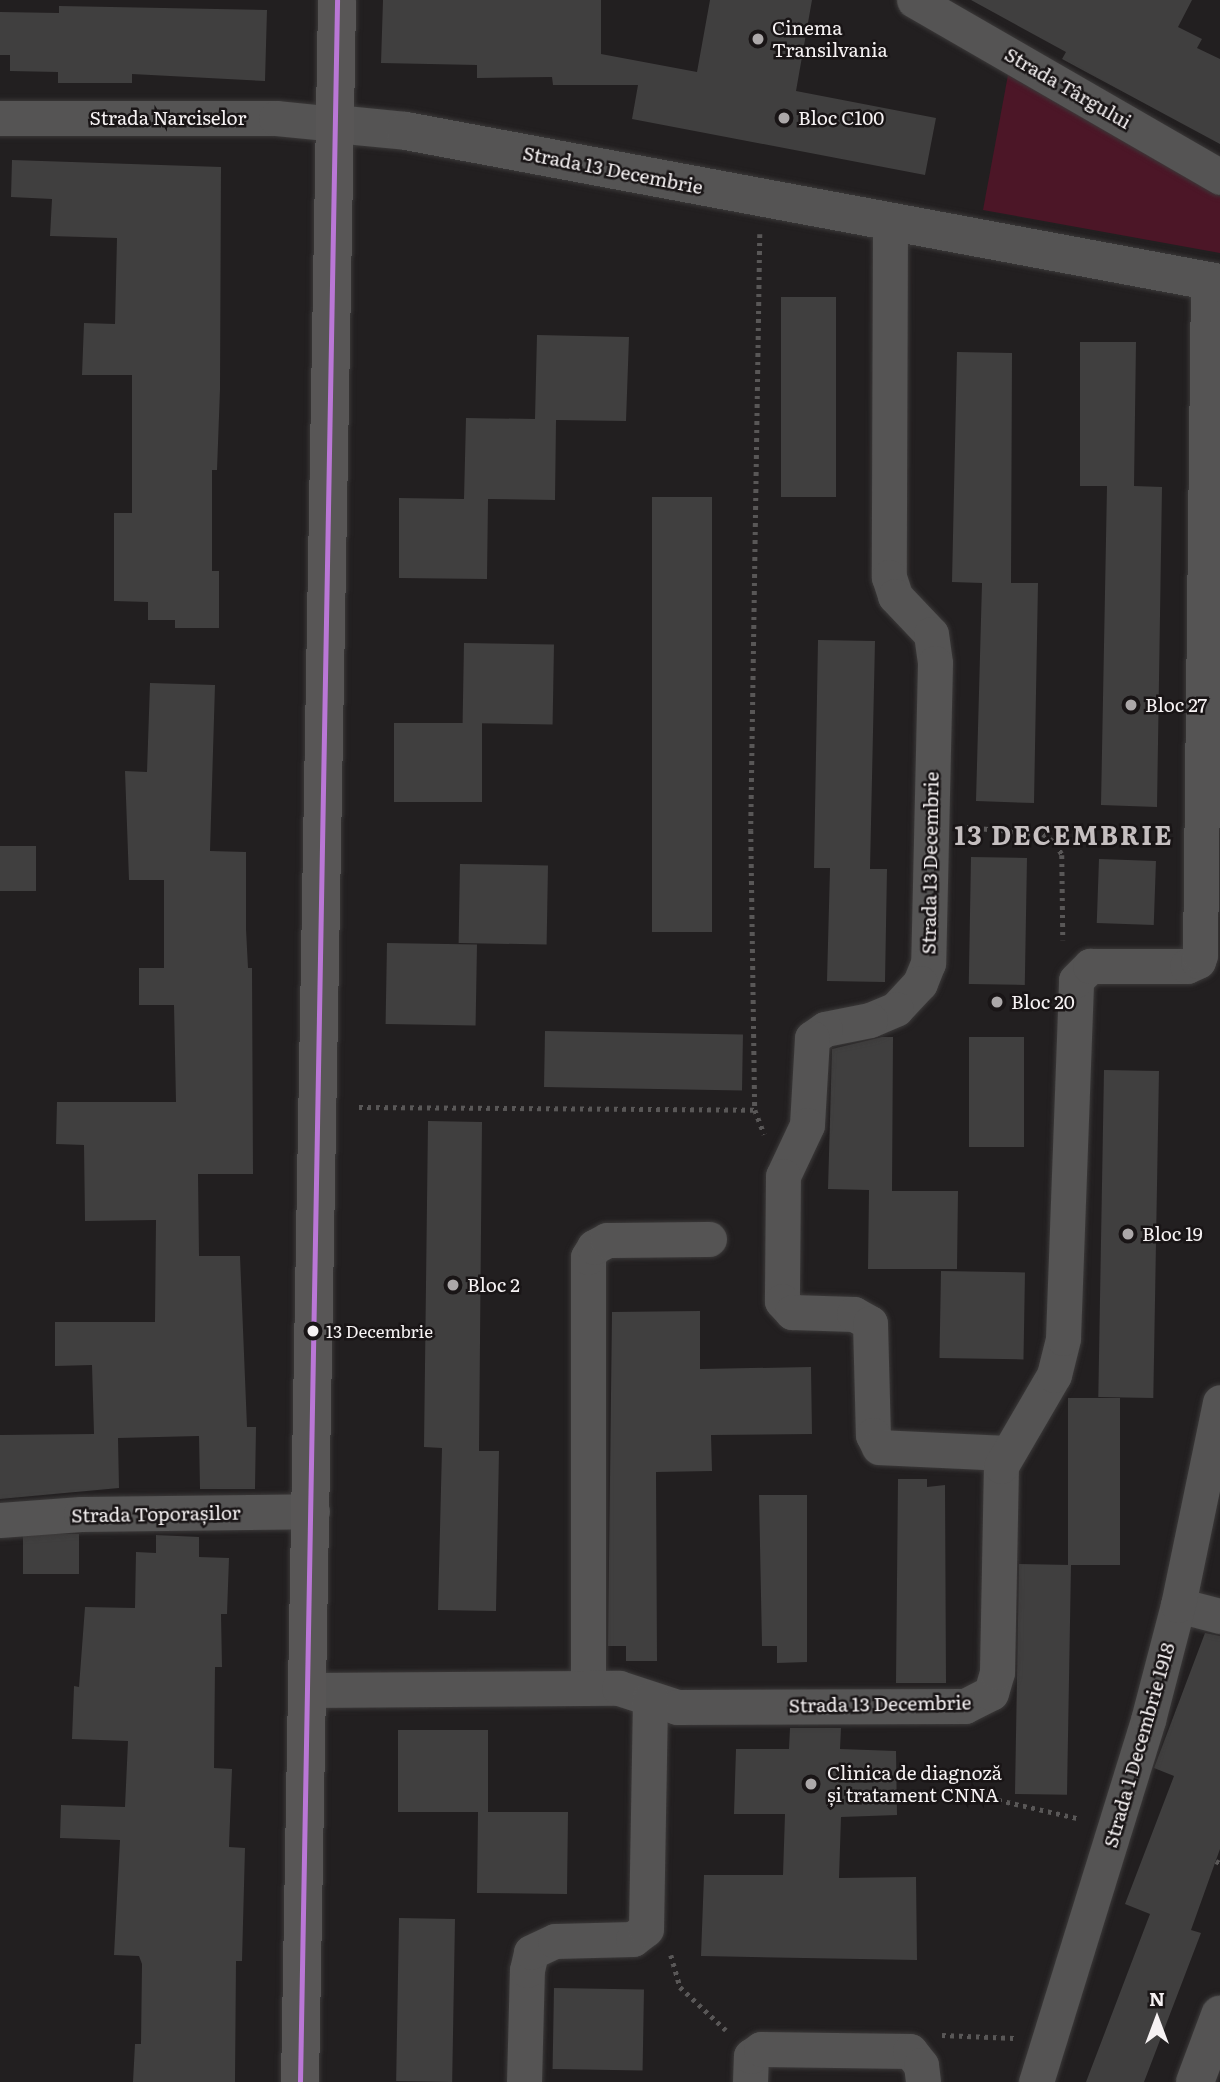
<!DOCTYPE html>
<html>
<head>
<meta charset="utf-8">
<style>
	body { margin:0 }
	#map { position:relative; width:1220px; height:2082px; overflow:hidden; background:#221f20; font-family:Literata,serif }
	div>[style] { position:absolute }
	.green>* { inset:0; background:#4c1627 }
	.building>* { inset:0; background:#403f3f; transform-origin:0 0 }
	.path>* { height:4.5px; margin-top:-2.25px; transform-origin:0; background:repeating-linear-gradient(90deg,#595757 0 3.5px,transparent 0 8.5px) }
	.roads { filter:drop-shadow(0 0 2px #3b3939) drop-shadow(0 0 2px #3b3939) }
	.minor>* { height:35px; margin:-17.5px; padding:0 17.5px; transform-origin:17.5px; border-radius:17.5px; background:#555454 }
	.tertiary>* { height:38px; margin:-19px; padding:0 19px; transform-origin:19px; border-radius:19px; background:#555454 }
	.secondary>* { height:38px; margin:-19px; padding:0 19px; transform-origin:19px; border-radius:19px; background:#585656 }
	.bus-1>* { height:5px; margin:-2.5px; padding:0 2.5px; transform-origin:2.5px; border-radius:2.5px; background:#ba77d6 }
	.dots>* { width:19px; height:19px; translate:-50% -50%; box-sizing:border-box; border:4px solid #191516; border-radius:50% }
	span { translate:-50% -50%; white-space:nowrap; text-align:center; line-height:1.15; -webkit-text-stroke:5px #191516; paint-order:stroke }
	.bus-label { font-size:17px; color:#f6f2f3 }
	.left { translate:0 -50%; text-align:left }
	.poi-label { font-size:19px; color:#f6f2f3 }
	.street-label { font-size:19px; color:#f6f2f3 }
	.district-label { font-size:26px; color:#c5bfc0; font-weight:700; letter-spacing:2px }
	.north { position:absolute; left:1122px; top:1984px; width:70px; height:70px; -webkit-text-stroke:5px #191516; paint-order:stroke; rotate:0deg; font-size:19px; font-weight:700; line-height:28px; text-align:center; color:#f6f2f3 }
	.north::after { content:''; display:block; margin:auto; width:24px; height:32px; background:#f6f2f3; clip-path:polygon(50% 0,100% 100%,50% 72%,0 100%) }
</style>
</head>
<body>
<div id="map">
	<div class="green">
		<div style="clip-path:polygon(1008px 75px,1220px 196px,1220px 253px,983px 210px)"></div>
	</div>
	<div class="building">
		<div style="clip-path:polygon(383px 0,601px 0,601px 54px,697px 72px,710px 0,812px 0,796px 91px,936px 118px,925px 175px,632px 119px,638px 85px,553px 85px,552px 77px,477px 78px,477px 65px,381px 63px)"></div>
		<div style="clip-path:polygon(971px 0,1192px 0,1178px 27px,1202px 39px,1197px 48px,1220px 59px,1220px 144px,1062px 59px,1066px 52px)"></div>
		<div style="clip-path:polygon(59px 6px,267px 10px,265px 81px,132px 74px,132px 83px,58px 83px,58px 72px,10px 71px,10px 55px,0 55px,0 12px,59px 13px)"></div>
		<div style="clip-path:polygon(12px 160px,221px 167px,220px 389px,217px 470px,212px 470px,212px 571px,219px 571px,219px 628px,175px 628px,175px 620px,148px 620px,148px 602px,114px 601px,114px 513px,132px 513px,132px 375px,82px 375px,84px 323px,115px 324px,117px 238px,50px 236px,52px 199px,11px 197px)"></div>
		<div style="left:781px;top:297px;width:55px;height:200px"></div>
		<div style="clip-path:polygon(537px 335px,629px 337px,626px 421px,556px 420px,555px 500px,488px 499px,487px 579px,399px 578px,399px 498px,464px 499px,466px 418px,535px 419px)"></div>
		<div style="clip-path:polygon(1080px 342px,1136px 342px,1134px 486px,1162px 487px,1157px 807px,1101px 805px,1107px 486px,1080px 486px)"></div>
		<div style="clip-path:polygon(957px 352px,1012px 353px,1011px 583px,1038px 583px,1034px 803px,976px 801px,982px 583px,952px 582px)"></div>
		<div style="left:652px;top:497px;width:60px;height:435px"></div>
		<div style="clip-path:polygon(818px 640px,875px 641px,870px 869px,887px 869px,885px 982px,827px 981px,830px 868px,814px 868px)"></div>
		<div style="left:464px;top:643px;width:90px;height:80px;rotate:1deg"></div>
		<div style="clip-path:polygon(150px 683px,215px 685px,210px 851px,246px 852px,246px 929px,248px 968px,252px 968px,253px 1174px,198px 1174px,199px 1256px,240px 1256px,247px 1427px,256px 1427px,255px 1489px,200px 1489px,199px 1436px,118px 1438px,119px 1488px,0 1499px,0 1435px,94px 1434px,92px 1365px,55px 1366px,55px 1322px,155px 1322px,156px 1220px,85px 1221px,84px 1145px,56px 1144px,57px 1102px,176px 1102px,174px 1005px,139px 1005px,139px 968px,164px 968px,164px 880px,129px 880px,125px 771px,147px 772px)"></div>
		<div style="left:394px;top:723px;width:88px;height:79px"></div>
		<div style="left:0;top:846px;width:36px;height:45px"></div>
		<div style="left:971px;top:857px;width:56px;height:127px;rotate:1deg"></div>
		<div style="left:1099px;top:859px;width:57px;height:64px;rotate:2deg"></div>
		<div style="left:460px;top:864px;width:88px;height:79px;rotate:1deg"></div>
		<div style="left:387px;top:943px;width:90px;height:81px;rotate:1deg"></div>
		<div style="left:545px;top:1031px;width:198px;height:56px;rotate:1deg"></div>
		<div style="clip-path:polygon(882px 1037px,893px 1037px,892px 1191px,958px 1191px,957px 1269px,868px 1269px,869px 1190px,828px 1189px,832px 1049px)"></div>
		<div style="left:969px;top:1037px;width:55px;height:110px"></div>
		<div style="left:1104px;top:1070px;width:55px;height:327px;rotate:1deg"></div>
		<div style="clip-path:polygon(428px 1121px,482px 1122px,479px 1451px,499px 1451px,496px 1611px,438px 1610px,442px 1448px,424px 1447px)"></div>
		<div style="left:941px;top:1271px;width:84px;height:87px;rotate:1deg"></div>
		<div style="clip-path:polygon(700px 1311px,700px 1369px,811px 1367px,812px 1434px,711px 1435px,712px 1471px,656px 1472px,657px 1661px,626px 1661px,626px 1646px,608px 1646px,612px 1312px)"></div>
		<div style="left:1068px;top:1398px;width:52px;height:167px"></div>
		<div style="clip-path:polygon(898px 1479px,927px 1479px,927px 1487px,945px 1485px,946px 1683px,896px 1683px)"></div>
		<div style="clip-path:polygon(759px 1495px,807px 1495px,807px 1662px,777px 1663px,777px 1646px,762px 1646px)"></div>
		<div style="left:79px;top:1534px;width:40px;height:56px;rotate:90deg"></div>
		<div style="clip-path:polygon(156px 1535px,199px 1537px,199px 1557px,229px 1558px,227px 1614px,221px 1614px,222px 1667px,215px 1667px,214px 1768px,232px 1769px,229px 1847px,245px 1848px,242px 1961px,236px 1961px,235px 2082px,133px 2082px,135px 2044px,141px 2044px,142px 1964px,139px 1956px,114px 1955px,120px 1840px,60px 1838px,61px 1805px,125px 1807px,128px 1741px,72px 1739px,74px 1686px,79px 1687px,85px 1607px,135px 1608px,136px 1552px,156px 1553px)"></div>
		<div style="left:1019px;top:1564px;width:52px;height:230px;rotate:1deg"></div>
		<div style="clip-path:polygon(1205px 1633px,1220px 1636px,1220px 1849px,1191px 1930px,1201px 1933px,1144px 2082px,1086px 2082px,1150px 1914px,1125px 1904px,1174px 1776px,1154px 1768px)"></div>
		<div style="clip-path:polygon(790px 1728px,841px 1728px,840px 1749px,896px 1751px,897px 1815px,841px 1817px,839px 1878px,916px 1877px,917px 1960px,701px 1956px,704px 1875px,783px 1875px,785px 1814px,734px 1814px,736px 1749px,789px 1749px)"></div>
		<div style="clip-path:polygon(398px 1730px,488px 1730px,488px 1812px,568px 1812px,567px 1894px,477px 1893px,478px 1812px,398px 1812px)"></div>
		<div style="left:455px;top:1919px;width:163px;height:56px;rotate:91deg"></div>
		<div style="left:554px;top:1988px;width:90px;height:81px;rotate:1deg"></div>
	</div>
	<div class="path">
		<div style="left:760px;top:234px;width:596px;rotate:90.87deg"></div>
		<div style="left:751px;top:830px;width:280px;rotate:89.2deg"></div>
		<div style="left:755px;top:1110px;width:26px;rotate:69deg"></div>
		<div style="left:967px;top:827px;width:76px;rotate:5.3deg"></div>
		<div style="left:1043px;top:834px;width:16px;rotate:35deg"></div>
		<div style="left:1056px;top:843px;width:13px;rotate:63deg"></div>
		<div style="left:1062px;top:855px;width:85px;rotate:89.3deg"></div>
		<div style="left:359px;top:1107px;width:396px;rotate:0.4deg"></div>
		<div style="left:990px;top:1798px;width:93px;rotate:13deg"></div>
		<div style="left:1216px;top:1861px;width:4px;rotate:27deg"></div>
		<div style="left:671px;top:1955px;width:33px;rotate:74deg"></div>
		<div style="left:680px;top:1987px;width:63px;rotate:43.1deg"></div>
		<div style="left:942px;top:2035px;width:72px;rotate:2.4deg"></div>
	</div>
	<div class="roads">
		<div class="minor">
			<div style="left:914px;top:0;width:354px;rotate:30deg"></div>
			<div style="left:0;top:118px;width:276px"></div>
			<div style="left:276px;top:118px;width:59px;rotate:5.8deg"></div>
			<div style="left:890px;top:223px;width:354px;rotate:90.2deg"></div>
			<div style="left:889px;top:577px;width:20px;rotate:72deg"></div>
			<div style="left:895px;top:596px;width:52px;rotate:46.5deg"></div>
			<div style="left:931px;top:634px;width:29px;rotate:82deg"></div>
			<div style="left:935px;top:663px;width:300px;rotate:91.3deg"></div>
			<div style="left:928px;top:963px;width:22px;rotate:112deg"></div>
			<div style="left:920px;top:983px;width:35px;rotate:133deg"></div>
			<div style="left:896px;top:1009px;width:28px;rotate:157deg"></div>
			<div style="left:870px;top:1020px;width:46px;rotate:168.7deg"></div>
			<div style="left:825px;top:1029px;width:16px;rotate:145deg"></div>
			<div style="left:812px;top:1038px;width:87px;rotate:93.3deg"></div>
			<div style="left:807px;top:1125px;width:56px;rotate:115.2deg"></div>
			<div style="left:783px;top:1176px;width:125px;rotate:90.5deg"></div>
			<div style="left:782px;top:1301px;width:15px;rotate:48deg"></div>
			<div style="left:792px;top:1312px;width:62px;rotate:1.8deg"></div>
			<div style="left:854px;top:1314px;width:18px;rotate:29deg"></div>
			<div style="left:870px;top:1323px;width:112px;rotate:88.5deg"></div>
			<div style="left:873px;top:1435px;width:13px;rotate:63deg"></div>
			<div style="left:879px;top:1447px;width:126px;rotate:2.7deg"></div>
			<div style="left:0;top:1520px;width:81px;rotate:-4.2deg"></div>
			<div style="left:81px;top:1514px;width:231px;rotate:-0.7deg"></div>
			<div style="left:1178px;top:1605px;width:43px;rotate:14.7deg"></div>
			<div style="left:588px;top:1687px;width:430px;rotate:-90deg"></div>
			<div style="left:588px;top:1257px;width:12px;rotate:-59deg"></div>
			<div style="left:594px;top:1247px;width:15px;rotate:-28deg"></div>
			<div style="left:607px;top:1240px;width:102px;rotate:-0.6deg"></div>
			<div style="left:309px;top:1690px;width:310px;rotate:-0.4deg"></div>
			<div style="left:619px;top:1688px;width:61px;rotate:18.1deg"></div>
			<div style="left:677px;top:1707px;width:288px;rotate:-0.2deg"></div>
			<div style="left:965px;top:1706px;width:29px;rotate:-27deg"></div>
			<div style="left:991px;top:1693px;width:22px;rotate:-74deg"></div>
			<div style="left:997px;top:1672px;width:206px;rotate:-88.9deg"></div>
			<div style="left:1001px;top:1466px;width:105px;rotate:-59.8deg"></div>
			<div style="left:1054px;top:1375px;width:38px;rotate:-76deg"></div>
			<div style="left:1063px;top:1338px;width:358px;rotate:-87.9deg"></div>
			<div style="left:1076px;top:980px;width:20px;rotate:-45deg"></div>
			<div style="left:1090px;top:966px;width:97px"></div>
			<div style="left:1187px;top:966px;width:12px;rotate:-24deg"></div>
			<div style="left:1198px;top:961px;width:6px;rotate:-72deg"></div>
			<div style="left:1200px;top:955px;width:674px;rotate:-89.32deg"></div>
			<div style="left:524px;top:2082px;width:112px;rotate:-88.5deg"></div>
			<div style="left:527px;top:1970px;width:18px;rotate:-77deg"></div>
			<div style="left:531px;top:1952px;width:26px;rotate:-25deg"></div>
			<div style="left:555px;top:1941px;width:78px;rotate:-1.5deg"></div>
			<div style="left:633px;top:1939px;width:16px;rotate:-38deg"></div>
			<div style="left:646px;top:1929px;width:230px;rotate:-89deg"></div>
			<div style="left:750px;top:2082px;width:26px;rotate:-88deg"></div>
			<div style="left:751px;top:2056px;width:12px;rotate:-35deg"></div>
			<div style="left:761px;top:2049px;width:149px;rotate:0.8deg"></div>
			<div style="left:910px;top:2051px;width:18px;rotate:52deg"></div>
			<div style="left:921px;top:2065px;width:17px;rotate:83deg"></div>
			<div style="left:1036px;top:2082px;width:379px;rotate:-72.8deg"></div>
			<div style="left:1148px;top:1720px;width:119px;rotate:-75.4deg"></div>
			<div style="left:1178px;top:1605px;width:207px;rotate:-78.3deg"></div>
		</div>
		<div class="tertiary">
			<div style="left:335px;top:124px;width:71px;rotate:5.6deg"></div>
			<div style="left:406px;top:131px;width:828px;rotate:10.58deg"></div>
			<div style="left:1195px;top:2082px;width:72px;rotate:-69.5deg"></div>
		</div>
		<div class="secondary">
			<div style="left:300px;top:2082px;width:2082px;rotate:-88.98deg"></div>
		</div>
	</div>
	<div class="bus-1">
		<div style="left:300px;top:2082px;width:2082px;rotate:-88.98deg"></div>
	</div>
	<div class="dots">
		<div style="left:758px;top:39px;background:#aca8a9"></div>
		<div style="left:784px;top:118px;background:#aca8a9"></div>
		<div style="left:1131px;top:705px;background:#aca8a9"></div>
		<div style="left:997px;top:1002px;background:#aca8a9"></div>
		<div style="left:1128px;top:1234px;background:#aca8a9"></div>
		<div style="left:453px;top:1285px;background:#aca8a9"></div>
		<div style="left:313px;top:1331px;background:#f6f2f3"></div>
		<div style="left:811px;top:1784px;background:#aca8a9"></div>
	</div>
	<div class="bus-label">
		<span class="left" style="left:326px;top:1331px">13 Decembrie</span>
	</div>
	<div class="poi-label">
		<span class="left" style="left:772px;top:39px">Cinema<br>Transilvania</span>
		<span class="left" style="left:798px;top:118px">Bloc C100</span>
		<span class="left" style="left:1145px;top:705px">Bloc 27</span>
		<span class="left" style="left:1011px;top:1002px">Bloc 20</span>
		<span class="left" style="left:1142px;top:1234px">Bloc 19</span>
		<span class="left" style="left:467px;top:1285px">Bloc 2</span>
		<span class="left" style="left:827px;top:1784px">Clinica de diagnoză<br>și tratament CNNA</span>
	</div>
	<div class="street-label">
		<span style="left:1068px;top:88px;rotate:30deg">Strada Târgului</span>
		<span style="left:168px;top:118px">Strada Narciselor</span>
		<span style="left:613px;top:170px;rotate:11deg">Strada 13 Decembrie</span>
		<span style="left:930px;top:863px;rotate:-89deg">Strada 13 Decembrie</span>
		<span style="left:156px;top:1514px;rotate:-1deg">Strada Toporașilor</span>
		<span style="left:880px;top:1704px;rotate:-1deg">Strada 13 Decembrie</span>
		<span style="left:1139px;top:1745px;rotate:-74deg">Strada 1 Decembrie 1918</span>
	</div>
	<div class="district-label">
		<span style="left:1064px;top:834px">13 DECEMBRIE</span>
	</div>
	<div class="north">N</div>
</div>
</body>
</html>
